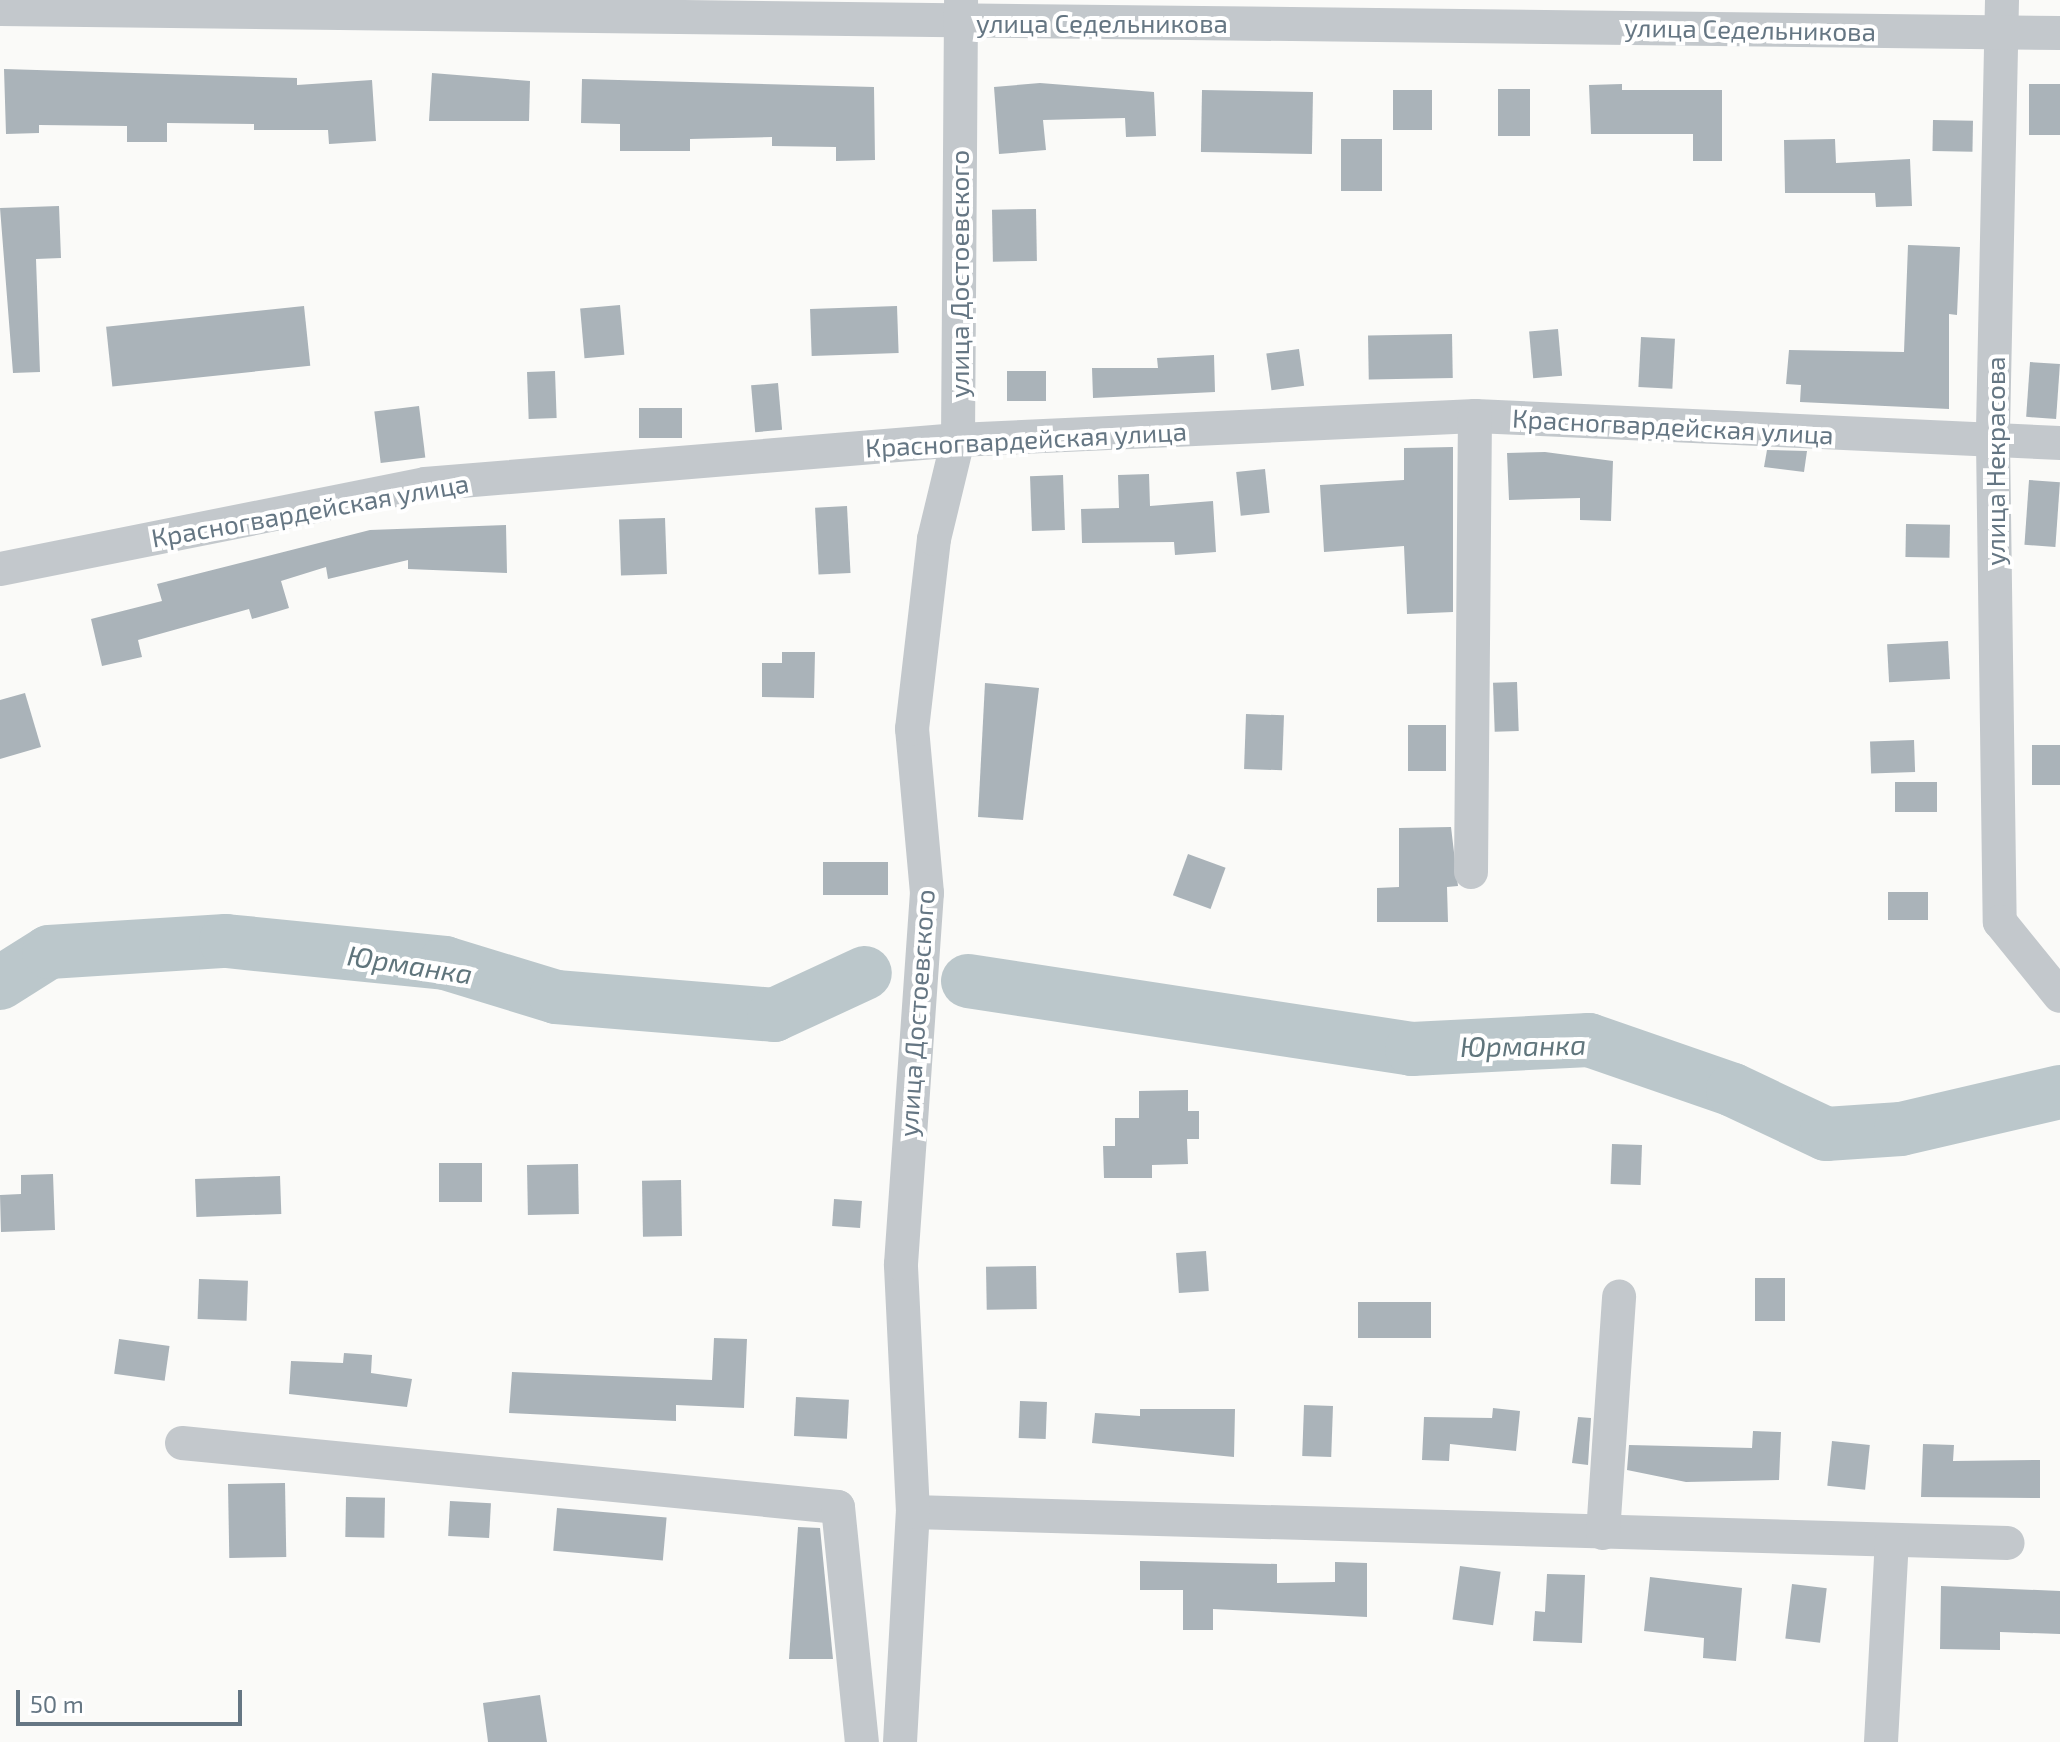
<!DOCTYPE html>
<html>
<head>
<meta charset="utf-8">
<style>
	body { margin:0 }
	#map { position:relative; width:2060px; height:1742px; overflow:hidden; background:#fafaf8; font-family:"Exo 2",sans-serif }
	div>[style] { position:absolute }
	.river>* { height:54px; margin:-27px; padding:0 27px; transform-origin:27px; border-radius:27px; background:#bbc7cb }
	.building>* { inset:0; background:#aab3b9; transform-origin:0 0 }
	.minor>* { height:34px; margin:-17px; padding:0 17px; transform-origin:17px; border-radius:17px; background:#c3c8cc }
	span { translate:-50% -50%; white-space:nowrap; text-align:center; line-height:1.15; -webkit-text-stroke:8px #fff; paint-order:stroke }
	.street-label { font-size:26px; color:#657683 }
	.water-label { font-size:28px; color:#60757c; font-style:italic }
	.scale { position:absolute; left:16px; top:1690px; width:226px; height:36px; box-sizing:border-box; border:4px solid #657683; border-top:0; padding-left:10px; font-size:24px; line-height:28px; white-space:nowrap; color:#657683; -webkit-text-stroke:6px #fff; paint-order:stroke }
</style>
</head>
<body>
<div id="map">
	<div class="river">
		<div style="left:968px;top:981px;width:449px;rotate:8.7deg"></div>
		<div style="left:1412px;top:1049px;width:177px;rotate:-2.9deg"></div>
		<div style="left:1589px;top:1040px;width:152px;rotate:19.1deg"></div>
		<div style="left:1733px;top:1090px;width:103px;rotate:25.3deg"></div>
		<div style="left:1826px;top:1134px;width:75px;rotate:-3.8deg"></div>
		<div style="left:1901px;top:1129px;width:163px;rotate:-13.1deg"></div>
		<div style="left:0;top:983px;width:58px;rotate:-32.3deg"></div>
		<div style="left:49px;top:952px;width:177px;rotate:-3.6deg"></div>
		<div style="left:226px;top:941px;width:220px;rotate:5.7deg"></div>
		<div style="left:445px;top:963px;width:116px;rotate:17deg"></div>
		<div style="left:556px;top:997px;width:219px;rotate:4.7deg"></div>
		<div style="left:774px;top:1015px;width:100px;rotate:-24.8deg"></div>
	</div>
	<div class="building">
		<div style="clip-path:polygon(4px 69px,297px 78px,297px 85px,372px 80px,376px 141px,329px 144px,328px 130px,254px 130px,254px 124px,167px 123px,167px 142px,127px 142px,127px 126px,39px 125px,39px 133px,6px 134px)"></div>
		<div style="clip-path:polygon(432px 73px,530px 81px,529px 121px,429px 121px)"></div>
		<div style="clip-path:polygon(582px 79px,874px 87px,875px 160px,836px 161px,836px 147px,772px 146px,772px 137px,690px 139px,690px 151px,620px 151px,620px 124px,581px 123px)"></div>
		<div style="clip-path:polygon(1040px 83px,1154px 92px,1156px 136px,1126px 137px,1125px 118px,1043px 120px,1046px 150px,999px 154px,994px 87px)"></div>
		<div style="clip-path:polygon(1622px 84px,1622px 90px,1722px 90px,1722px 161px,1693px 161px,1693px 134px,1591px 134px,1589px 85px)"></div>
		<div style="left:2060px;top:84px;width:51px;height:31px;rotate:90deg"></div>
		<div style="left:1498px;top:89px;width:32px;height:47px"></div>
		<div style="left:1202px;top:90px;width:111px;height:62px;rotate:1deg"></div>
		<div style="left:1393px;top:90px;width:39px;height:40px"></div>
		<div style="left:1933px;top:120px;width:40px;height:31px;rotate:1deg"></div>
		<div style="left:1341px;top:139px;width:41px;height:52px"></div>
		<div style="clip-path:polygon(1835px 139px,1836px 163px,1910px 159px,1912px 206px,1876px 207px,1875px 193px,1785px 193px,1784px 140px)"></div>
		<div style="clip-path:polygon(59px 206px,61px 258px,36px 259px,40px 372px,13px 373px,0 208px)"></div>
		<div style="left:1036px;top:209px;width:52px;height:44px;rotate:89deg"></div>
		<div style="clip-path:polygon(1908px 245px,1960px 247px,1957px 315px,1949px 314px,1949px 409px,1800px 402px,1801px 385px,1786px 384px,1789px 350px,1904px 352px)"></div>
		<div style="left:620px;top:305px;width:50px;height:40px;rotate:85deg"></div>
		<div style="left:304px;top:306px;width:60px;height:199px;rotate:84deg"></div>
		<div style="left:897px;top:306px;width:47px;height:87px;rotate:88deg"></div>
		<div style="left:1558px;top:329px;width:47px;height:29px;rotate:85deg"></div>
		<div style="left:1452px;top:334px;width:44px;height:84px;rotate:89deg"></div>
		<div style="left:1641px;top:337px;width:34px;height:50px;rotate:3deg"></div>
		<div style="left:1299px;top:349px;width:37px;height:33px;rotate:82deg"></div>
		<div style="clip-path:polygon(1214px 355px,1215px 392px,1093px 398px,1092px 368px,1158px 368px,1157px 358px)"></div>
		<div style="left:2030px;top:362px;width:30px;height:55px;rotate:4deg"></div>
		<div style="left:555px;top:371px;width:47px;height:28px;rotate:88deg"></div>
		<div style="left:1007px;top:371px;width:39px;height:30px"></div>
		<div style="left:778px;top:383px;width:47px;height:27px;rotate:85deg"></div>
		<div style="left:419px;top:406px;width:52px;height:45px;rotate:83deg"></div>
		<div style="left:639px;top:408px;width:43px;height:30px"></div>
		<div style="clip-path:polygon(1453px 447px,1453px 612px,1407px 614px,1404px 546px,1324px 552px,1320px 485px,1404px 480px,1404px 448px)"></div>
		<div style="clip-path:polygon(1767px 450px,1807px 451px,1804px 472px,1764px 467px)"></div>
		<div style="clip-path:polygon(1545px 452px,1613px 461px,1611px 521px,1580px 520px,1580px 498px,1509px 500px,1507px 453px)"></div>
		<div style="left:1265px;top:469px;width:44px;height:29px;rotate:84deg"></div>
		<div style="clip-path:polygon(1149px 474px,1150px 506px,1213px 501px,1216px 552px,1175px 555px,1174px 542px,1082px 543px,1081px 509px,1119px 508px,1118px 475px)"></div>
		<div style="left:1063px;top:475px;width:55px;height:33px;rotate:88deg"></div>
		<div style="left:2029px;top:480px;width:31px;height:65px;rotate:4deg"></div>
		<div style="left:847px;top:506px;width:67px;height:32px;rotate:87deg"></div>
		<div style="left:665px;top:518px;width:56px;height:46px;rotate:88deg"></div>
		<div style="left:1906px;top:524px;width:44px;height:33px;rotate:1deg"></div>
		<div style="clip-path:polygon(506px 525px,507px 573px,408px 569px,408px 560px,328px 579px,326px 567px,281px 581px,289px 608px,252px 619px,249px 609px,138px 640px,142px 657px,102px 666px,91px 619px,162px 601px,157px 584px,370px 530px)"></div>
		<div style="left:1948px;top:641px;width:38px;height:61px;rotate:87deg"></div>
		<div style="clip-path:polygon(782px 652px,815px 652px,814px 698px,762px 697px,762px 663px,782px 663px)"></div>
		<div style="left:1517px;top:682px;width:49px;height:24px;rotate:88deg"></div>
		<div style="clip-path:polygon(985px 683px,1039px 688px,1023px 820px,978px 817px)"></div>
		<div style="clip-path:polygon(25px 693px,41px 747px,0 759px,0 700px)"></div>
		<div style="left:1246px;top:714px;width:38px;height:55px;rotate:2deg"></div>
		<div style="left:1408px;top:725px;width:38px;height:46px"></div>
		<div style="left:1914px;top:740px;width:32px;height:44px;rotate:88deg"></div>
		<div style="left:2032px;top:745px;width:28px;height:40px"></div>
		<div style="left:1895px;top:782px;width:42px;height:30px"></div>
		<div style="clip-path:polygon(1451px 827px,1458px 886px,1447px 887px,1448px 922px,1377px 922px,1377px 888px,1399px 887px,1399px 828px)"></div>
		<div style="left:1188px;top:854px;width:40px;height:44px;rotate:20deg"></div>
		<div style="left:823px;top:862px;width:65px;height:33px"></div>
		<div style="left:1888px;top:892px;width:40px;height:28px"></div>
		<div style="clip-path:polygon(1188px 1090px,1188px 1111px,1199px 1111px,1199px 1139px,1187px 1139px,1188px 1164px,1152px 1165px,1152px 1178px,1104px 1178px,1103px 1146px,1115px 1146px,1115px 1118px,1139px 1118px,1139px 1091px)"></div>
		<div style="left:1612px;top:1144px;width:30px;height:40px;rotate:2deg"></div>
		<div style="left:439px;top:1163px;width:43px;height:39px"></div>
		<div style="left:578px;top:1164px;width:50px;height:51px;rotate:89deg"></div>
		<div style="clip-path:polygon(53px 1174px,55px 1230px,1px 1232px,0 1195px,21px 1194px,21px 1175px)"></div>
		<div style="left:280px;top:1176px;width:38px;height:85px;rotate:88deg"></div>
		<div style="left:681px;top:1180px;width:56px;height:39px;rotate:89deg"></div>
		<div style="left:834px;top:1199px;width:28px;height:27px;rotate:4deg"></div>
		<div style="left:1206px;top:1251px;width:40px;height:30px;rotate:86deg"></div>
		<div style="left:1036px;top:1266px;width:43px;height:50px;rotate:89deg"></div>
		<div style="left:1755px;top:1278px;width:30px;height:43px"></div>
		<div style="left:199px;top:1279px;width:49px;height:40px;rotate:2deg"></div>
		<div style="left:1358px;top:1302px;width:73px;height:36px"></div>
		<div style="clip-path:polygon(714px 1338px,747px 1339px,744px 1408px,676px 1405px,676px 1421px,509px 1413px,512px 1372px,712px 1380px)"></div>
		<div style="left:119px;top:1339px;width:51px;height:35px;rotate:8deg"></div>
		<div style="clip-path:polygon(344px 1353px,372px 1355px,371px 1373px,412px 1379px,407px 1407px,289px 1394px,291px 1361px,343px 1363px)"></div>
		<div style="left:796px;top:1397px;width:53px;height:39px;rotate:3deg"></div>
		<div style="left:1020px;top:1401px;width:27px;height:37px;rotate:2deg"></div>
		<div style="left:1304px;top:1405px;width:29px;height:51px;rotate:2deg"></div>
		<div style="clip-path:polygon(1493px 1408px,1520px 1411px,1516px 1451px,1450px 1444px,1449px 1461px,1422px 1460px,1424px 1417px,1492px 1418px)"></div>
		<div style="clip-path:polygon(1140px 1409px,1235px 1409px,1234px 1457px,1092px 1443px,1095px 1413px,1140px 1416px)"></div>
		<div style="clip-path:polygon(1578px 1417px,1591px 1418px,1588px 1465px,1572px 1463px)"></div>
		<div style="clip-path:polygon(1753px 1431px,1781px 1432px,1779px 1480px,1686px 1482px,1627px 1470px,1629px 1445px,1752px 1448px)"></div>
		<div style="left:1832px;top:1441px;width:38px;height:45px;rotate:6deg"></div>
		<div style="clip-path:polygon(1923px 1444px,1954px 1445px,1953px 1461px,2040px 1460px,2040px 1498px,1921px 1497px)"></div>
		<div style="left:285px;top:1483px;width:74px;height:57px;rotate:89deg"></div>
		<div style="left:346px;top:1497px;width:39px;height:40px;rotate:1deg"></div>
		<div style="left:450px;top:1501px;width:41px;height:35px;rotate:3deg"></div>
		<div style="left:557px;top:1508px;width:110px;height:43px;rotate:5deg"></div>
		<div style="clip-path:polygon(798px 1527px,820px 1528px,833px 1659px,789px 1659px)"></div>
		<div style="clip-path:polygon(1140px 1561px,1277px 1564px,1277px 1583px,1335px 1582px,1335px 1562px,1367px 1563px,1367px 1617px,1213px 1609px,1213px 1630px,1183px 1630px,1183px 1590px,1140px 1590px)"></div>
		<div style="left:1460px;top:1566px;width:41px;height:54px;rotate:8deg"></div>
		<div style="clip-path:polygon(1547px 1574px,1585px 1575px,1582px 1643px,1533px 1641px,1535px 1611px,1545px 1612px)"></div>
		<div style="clip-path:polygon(1650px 1577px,1742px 1588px,1736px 1661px,1703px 1658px,1704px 1638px,1644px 1631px)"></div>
		<div style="left:1792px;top:1584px;width:35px;height:55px;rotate:7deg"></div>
		<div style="clip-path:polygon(1941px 1586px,2060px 1591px,2060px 1634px,2000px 1632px,2000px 1650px,1940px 1649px)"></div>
		<div style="clip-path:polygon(540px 1695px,547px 1742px,488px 1742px,483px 1703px)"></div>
	</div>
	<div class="minor">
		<div style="left:2002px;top:0;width:442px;rotate:91.2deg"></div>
		<div style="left:1993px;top:442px;width:480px;rotate:89.2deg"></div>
		<div style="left:2000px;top:922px;width:95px;rotate:51deg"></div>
		<div style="left:0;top:9px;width:2060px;rotate:0.67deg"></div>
		<div style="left:0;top:569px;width:433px;rotate:-11.3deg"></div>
		<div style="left:425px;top:484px;width:535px;rotate:-4.72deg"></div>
		<div style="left:958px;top:440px;width:518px;rotate:-2.66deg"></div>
		<div style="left:1475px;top:416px;width:586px;rotate:2.64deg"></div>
		<div style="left:1471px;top:872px;width:456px;rotate:-89.5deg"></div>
		<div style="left:182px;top:1443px;width:659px;rotate:5.57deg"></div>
		<div style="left:838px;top:1507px;width:236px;rotate:84.2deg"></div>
		<div style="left:913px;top:1512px;width:1095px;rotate:1.62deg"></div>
		<div style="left:1603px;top:1533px;width:237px;rotate:-86.1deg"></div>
		<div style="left:900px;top:1742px;width:230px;rotate:-86.8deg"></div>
		<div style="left:913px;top:1512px;width:248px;rotate:-92.8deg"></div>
		<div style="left:901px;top:1264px;width:372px;rotate:-86deg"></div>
		<div style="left:927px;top:893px;width:165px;rotate:-95.2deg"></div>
		<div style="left:912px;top:729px;width:191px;rotate:-83.4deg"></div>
		<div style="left:934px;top:539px;width:102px;rotate:-76.4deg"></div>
		<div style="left:958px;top:440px;width:439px;rotate:-89.6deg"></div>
		<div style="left:1881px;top:1742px;width:201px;rotate:-86.9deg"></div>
	</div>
	<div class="street-label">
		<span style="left:1102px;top:23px">улица Седельникова</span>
		<span style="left:1750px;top:29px;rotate:1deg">улица Седельникова</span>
		<span style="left:959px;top:274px;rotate:-90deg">улица Достоевского</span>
		<span style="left:1673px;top:426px;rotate:3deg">Красногвардейская улица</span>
		<span style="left:1026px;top:439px;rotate:-3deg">Красногвардейская улица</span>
		<span style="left:1995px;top:461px;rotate:-90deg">улица Некрасова</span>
		<span style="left:310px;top:510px;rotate:-10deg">Красногвардейская улица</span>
		<span style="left:916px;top:1013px;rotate:-86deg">улица Достоевского</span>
	</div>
	<div class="water-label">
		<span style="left:410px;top:964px;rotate:9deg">Юрманка</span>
		<span style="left:1523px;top:1045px;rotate:-1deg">Юрманка</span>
	</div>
	<div class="scale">50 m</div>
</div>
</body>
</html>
